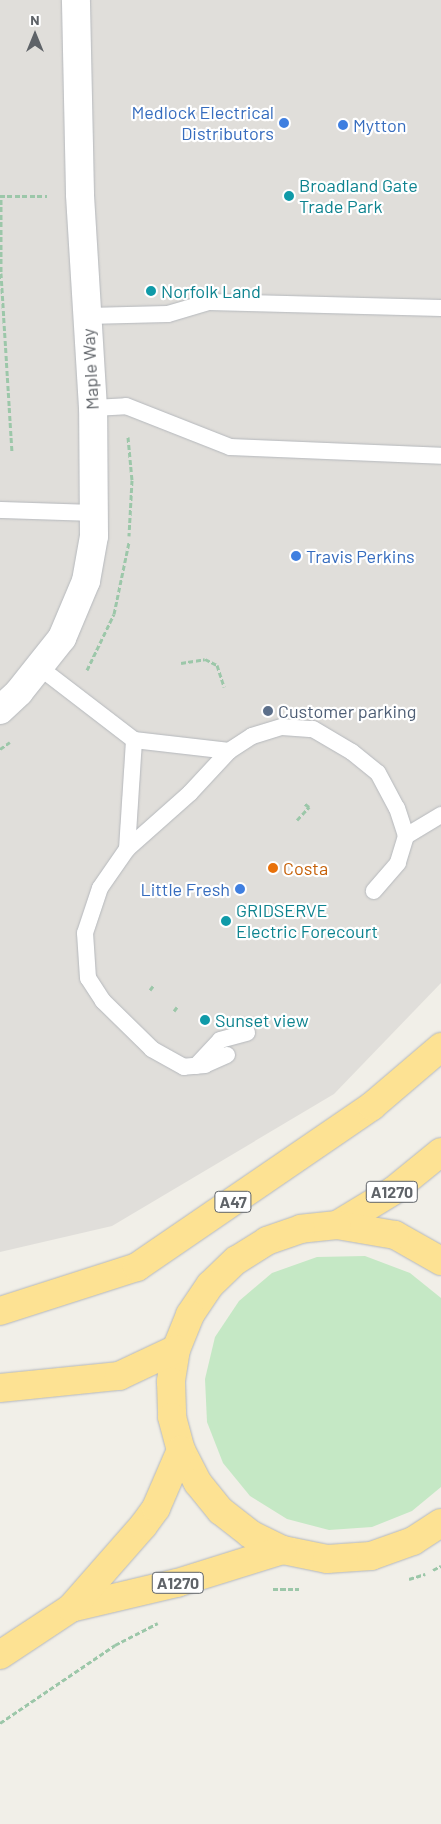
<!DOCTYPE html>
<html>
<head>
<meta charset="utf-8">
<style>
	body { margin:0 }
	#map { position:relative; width:441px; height:1824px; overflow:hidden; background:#f1efe8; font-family:Barlow,sans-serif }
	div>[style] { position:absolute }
	.industrial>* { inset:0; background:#e0deda }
	.green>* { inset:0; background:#c5e8c5 }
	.path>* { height:3px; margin-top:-1.5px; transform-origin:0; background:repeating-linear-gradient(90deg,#9cc7a9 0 5px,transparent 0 7.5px) }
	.roads { filter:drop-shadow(0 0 1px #b5b8bc) drop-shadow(0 0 1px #b5b8bc) }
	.lane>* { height:16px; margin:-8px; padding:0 8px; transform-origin:8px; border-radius:8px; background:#fff }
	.street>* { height:28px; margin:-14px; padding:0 14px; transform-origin:14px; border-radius:14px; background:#fff }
	.highway>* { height:28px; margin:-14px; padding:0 14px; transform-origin:14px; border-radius:14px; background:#fde293 }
	.dots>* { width:14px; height:14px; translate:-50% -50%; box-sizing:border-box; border:2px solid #fff; border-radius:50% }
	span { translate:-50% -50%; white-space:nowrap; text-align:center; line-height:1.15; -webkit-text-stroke:4.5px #fff; paint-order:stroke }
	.shield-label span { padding:1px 4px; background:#fff; border:1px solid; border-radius:4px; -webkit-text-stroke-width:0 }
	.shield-label { font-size:16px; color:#5f6368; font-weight:700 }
	.shop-label { font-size:18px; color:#366cbe }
	.right { translate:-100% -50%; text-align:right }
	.left { translate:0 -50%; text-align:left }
	.culture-label { font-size:18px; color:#0d838f }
	.street-label { font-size:18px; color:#5f6368 }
	.service-label { font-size:18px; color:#4e5e75 }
	.food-label { font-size:18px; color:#c56008 }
	.north { position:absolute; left:10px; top:10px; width:50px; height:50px; -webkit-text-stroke:4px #fff; paint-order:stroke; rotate:0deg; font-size:14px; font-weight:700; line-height:20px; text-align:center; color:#5f6368 }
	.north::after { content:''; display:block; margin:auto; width:18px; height:22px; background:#5f6368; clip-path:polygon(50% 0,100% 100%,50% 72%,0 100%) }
</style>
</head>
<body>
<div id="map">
	<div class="industrial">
		<div style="clip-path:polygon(0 0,441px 0,441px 983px,334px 1094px,112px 1226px,0 1252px)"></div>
	</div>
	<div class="green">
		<div style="clip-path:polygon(365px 1256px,410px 1273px,441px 1298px,441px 1487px,412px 1511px,372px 1527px,329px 1530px,287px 1519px,250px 1496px,223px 1463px,207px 1422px,205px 1379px,215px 1337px,239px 1301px,272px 1273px,317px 1257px)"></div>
	</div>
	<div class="path">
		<div style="left:0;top:196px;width:47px"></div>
		<div style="left:1px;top:199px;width:74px;rotate:90deg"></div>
		<div style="left:1px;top:273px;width:178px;rotate:86.5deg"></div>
		<div style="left:128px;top:437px;width:43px;rotate:84.7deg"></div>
		<div style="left:132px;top:480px;width:56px;rotate:93.1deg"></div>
		<div style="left:181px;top:663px;width:24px;rotate:-9deg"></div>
		<div style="left:205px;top:659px;width:13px;rotate:27deg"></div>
		<div style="left:217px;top:665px;width:23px;rotate:72deg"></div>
		<div style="left:87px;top:670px;width:62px;rotate:-64.3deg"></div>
		<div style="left:114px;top:614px;width:74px;rotate:-78.2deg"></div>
		<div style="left:0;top:749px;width:12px;rotate:-35deg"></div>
		<div style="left:297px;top:820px;width:18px;rotate:-47deg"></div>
		<div style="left:309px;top:807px;width:6px;rotate:-141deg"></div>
		<div style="left:150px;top:990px;width:5px;rotate:-53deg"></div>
		<div style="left:174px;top:1011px;width:5px;rotate:-53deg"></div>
		<div style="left:433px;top:1570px;width:9px;rotate:-27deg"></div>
		<div style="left:409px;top:1579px;width:17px;rotate:-17deg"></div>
		<div style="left:273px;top:1589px;width:26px"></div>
		<div style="left:0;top:1723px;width:139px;rotate:-34.1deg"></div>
		<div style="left:115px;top:1645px;width:48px;rotate:-27.1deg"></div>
	</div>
	<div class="roads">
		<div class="lane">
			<div style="left:87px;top:316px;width:81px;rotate:-1.4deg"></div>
			<div style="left:168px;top:314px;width:43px;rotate:-16.3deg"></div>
			<div style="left:209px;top:302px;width:232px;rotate:1.5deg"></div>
			<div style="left:93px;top:408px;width:33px;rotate:-3deg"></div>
			<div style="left:126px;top:406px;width:112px;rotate:21.5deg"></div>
			<div style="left:230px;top:447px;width:211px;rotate:2.4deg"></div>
			<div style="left:0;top:510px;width:94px;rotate:1.8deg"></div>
			<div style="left:39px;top:667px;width:120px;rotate:37.5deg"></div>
			<div style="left:134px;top:740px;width:96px;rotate:6.6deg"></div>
			<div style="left:406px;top:836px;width:41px;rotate:-31deg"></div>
			<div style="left:127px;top:849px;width:109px;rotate:-86.3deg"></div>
			<div style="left:227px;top:1055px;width:24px;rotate:156deg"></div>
			<div style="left:205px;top:1065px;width:21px;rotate:175deg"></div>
			<div style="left:184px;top:1067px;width:37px;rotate:-151deg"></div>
			<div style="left:152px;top:1049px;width:69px;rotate:-135.6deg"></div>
			<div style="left:103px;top:1001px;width:27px;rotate:-123deg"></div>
			<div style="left:88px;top:978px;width:45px;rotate:-93.8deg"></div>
			<div style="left:85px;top:933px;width:47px;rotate:-71.6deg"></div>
			<div style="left:100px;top:888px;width:47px;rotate:-55.3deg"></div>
			<div style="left:127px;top:849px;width:84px;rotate:-41.6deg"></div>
			<div style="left:190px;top:793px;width:57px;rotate:-47.1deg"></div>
			<div style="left:229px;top:751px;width:27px;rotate:-33deg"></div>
			<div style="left:252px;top:736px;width:31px;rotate:-17deg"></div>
			<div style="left:282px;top:727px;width:31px;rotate:4deg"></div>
			<div style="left:313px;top:729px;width:45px;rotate:30.5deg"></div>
			<div style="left:352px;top:752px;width:33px;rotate:39deg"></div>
			<div style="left:378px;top:773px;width:40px;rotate:62deg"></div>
			<div style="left:397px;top:808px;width:29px;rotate:72deg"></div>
			<div style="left:406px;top:836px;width:28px;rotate:107deg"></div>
			<div style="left:398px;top:863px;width:37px;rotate:131deg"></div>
			<div style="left:196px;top:1066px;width:35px;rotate:-47deg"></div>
			<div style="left:220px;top:1040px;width:28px;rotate:-15deg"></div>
		</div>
		<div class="street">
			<div style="left:0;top:710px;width:26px;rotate:-43deg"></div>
			<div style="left:19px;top:692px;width:69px;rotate:-51.5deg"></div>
			<div style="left:62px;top:638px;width:62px;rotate:-67.2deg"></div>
			<div style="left:86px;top:581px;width:46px;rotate:-79.9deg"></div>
			<div style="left:94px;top:536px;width:128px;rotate:-90.4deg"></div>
			<div style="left:93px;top:408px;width:214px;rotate:-93.5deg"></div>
			<div style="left:80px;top:194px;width:194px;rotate:-91.2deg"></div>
		</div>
		<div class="highway">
			<div style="left:337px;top:1225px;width:66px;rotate:-31.3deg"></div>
			<div style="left:393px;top:1191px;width:62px;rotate:-39.1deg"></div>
			<div style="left:441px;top:1261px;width:53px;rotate:-150.5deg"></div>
			<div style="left:395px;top:1235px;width:59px;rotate:-170.2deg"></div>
			<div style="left:337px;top:1225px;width:36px;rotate:174deg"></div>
			<div style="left:301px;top:1229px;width:36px;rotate:161deg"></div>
			<div style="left:267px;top:1241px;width:36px;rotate:148deg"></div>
			<div style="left:236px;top:1260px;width:36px;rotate:136deg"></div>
			<div style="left:210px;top:1285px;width:36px;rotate:124deg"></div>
			<div style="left:190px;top:1315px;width:37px;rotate:112deg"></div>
			<div style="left:176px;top:1349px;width:33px;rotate:99deg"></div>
			<div style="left:171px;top:1382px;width:35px;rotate:88deg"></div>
			<div style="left:172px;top:1417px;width:34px;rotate:75deg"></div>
			<div style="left:181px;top:1450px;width:37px;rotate:63deg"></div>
			<div style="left:198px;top:1483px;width:36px;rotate:51deg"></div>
			<div style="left:221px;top:1511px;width:37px;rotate:38deg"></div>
			<div style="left:250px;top:1534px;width:37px;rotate:26deg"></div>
			<div style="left:283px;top:1550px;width:45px;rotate:11.6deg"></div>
			<div style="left:327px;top:1559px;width:44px;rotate:-3.9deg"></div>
			<div style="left:371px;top:1556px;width:45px;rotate:-19.7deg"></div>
			<div style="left:413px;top:1541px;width:33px;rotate:-33deg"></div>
			<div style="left:0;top:1311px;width:144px;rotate:-17.8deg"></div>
			<div style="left:137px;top:1267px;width:285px;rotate:-34.4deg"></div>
			<div style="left:372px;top:1106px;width:91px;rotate:-40.5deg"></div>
			<div style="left:0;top:1388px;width:120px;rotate:-5.8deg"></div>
			<div style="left:119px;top:1376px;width:63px;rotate:-25.3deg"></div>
			<div style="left:71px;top:1608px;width:109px;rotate:-13.3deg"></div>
			<div style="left:177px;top:1583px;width:111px;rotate:-17.3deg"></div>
			<div style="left:0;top:1655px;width:85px;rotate:-33.5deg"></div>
			<div style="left:71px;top:1608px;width:109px;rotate:-48.7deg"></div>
			<div style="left:143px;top:1526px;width:22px;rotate:-54deg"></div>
			<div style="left:156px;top:1508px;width:63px;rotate:-66.7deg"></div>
		</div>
	</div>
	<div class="dots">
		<div style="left:284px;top:123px;background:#3f7fe0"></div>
		<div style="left:343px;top:125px;background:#3f7fe0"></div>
		<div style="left:289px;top:196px;background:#0f9aa8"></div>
		<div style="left:151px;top:291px;background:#0f9aa8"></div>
		<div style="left:296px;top:556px;background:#3f7fe0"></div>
		<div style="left:268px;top:711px;background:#5c6f8a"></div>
		<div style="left:273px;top:868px;background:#e8710a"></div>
		<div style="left:240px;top:889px;background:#3f7fe0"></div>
		<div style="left:226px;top:921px;background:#0f9aa8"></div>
		<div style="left:205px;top:1020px;background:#0f9aa8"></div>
	</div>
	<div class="shield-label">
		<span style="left:392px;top:1192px">A1270</span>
		<span style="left:233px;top:1202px">A47</span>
		<span style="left:178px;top:1583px">A1270</span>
	</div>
	<div class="shop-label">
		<span class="right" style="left:274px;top:123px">Medlock Electrical<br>Distributors</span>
		<span class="left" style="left:353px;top:125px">Mytton</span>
		<span class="left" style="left:306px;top:556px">Travis Perkins</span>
		<span class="right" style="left:230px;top:889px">Little Fresh</span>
	</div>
	<div class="culture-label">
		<span class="left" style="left:299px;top:196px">Broadland Gate<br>Trade Park</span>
		<span class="left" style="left:161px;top:291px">Norfolk Land</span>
		<span class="left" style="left:236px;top:921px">GRIDSERVE<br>Electric Forecourt</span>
		<span class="left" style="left:215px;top:1020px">Sunset view</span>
	</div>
	<div class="street-label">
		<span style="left:90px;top:369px;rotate:-93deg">Maple Way</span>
	</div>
	<div class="service-label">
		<span class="left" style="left:278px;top:711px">Customer parking</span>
	</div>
	<div class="food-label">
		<span class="left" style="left:283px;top:868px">Costa</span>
	</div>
	<div class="north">N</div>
</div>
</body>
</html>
